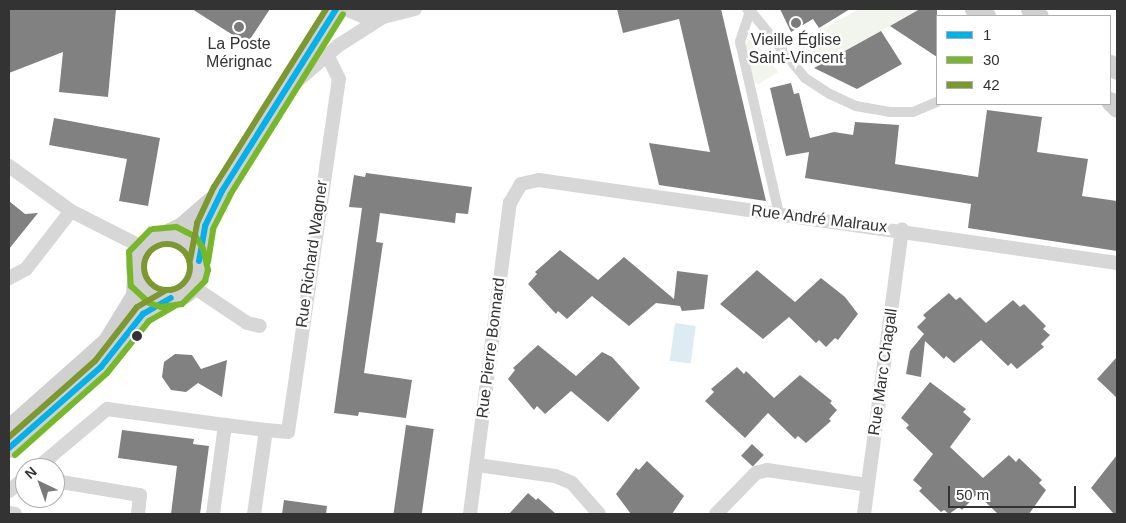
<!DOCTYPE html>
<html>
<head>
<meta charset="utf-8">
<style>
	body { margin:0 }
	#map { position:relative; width:1126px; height:523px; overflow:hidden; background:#fff; font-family:Arial,sans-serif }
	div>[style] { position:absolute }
	.green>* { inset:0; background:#f1f5ed }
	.water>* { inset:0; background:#ddebf3; transform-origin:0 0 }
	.building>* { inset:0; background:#818181; transform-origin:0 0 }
	.pedestrian>* { height:10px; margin:-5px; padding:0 5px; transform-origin:5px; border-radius:5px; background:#d7d7d7 }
	.minor>* { height:14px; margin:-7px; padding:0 7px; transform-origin:7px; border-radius:7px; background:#d7d7d7 }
	.secondary>* { height:19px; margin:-9.5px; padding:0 9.5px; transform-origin:9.5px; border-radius:9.5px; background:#d0d0d0 }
	.secondary>.ring { margin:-9.5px; padding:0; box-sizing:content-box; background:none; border:19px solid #d0d0d0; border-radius:50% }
	.bus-1>* { height:6px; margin:-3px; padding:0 3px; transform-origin:3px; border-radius:3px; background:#00b1eb }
	.bus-2>* { height:6px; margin:-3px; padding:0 3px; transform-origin:3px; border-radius:3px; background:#76b82a }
	.bus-3>* { height:6px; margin:-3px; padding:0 3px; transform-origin:3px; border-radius:3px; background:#7c982e }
	.bus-3>.ring { margin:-3px; padding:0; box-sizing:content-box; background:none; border:6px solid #7c982e; border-radius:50% }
	.dots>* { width:14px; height:14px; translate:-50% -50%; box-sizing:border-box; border:2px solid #fff; border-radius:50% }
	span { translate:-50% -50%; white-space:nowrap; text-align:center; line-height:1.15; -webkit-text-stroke:5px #fff; paint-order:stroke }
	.poi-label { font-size:16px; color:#333 }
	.street-label { font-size:16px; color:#333 }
	.frame { position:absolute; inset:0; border:10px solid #333; pointer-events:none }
	.legend { position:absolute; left:936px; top:15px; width:175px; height:90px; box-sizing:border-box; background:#fff; border:1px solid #adadad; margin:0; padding:6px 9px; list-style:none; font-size:15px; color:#333 }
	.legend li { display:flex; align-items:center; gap:10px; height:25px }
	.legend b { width:25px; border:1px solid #adadad }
	.north { position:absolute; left:15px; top:458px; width:50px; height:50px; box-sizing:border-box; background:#fff; border:1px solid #adadad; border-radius:50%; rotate:318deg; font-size:14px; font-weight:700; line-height:20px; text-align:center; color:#333 }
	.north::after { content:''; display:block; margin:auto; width:18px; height:22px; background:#7a7a7a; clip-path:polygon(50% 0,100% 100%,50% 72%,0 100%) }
	.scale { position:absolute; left:948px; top:486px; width:128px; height:22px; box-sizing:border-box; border:2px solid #333; border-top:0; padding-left:6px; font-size:15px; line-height:18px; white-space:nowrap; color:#333; -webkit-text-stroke:4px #fff; paint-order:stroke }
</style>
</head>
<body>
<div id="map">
	<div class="green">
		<div style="clip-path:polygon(859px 9px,920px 9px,816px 67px,808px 61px,797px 44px)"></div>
		<div style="clip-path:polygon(748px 40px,754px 40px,778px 72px,759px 84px,755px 83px,745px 46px)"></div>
	</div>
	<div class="water">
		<div style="left:675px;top:323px;width:21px;height:38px;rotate:8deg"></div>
	</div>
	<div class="building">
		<div style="clip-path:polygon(9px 9px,116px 9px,108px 97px,59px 92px,63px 52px,9px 73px)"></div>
		<div style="clip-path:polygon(192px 9px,270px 9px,247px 44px)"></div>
		<div style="clip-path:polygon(617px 9px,721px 9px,766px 201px,659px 185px,649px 143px,710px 152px,679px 19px,623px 33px)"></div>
		<div style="clip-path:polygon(780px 9px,850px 9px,819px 28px,813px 19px,791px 32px)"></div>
		<div style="clip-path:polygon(920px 9px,937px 9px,937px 57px,890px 26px)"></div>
		<div style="clip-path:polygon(881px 31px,902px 64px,857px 89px,814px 68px)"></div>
		<div style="clip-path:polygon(791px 83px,794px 94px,799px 93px,810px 138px,834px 132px,853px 135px,855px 122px,899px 125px,895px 164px,978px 177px,987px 110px,1042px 117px,1037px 152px,1088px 159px,1082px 196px,1117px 201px,1117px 251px,968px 228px,971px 204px,805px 178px,809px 152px,786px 156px,770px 88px)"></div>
		<div style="clip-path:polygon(54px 118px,160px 138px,148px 206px,119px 201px,127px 159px,49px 145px)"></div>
		<div style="clip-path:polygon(366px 173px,472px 187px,468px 214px,456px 213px,455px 223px,380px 213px,376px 242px,383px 243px,364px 373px,412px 380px,406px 418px,359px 412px,358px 416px,334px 413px,362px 208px,349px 207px,354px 175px,365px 177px)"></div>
		<div style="clip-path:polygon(9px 201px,25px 214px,38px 213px,9px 249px)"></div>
		<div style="clip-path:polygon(560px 250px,598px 280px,624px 257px,674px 299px,677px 271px,708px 275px,704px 309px,682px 311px,680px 306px,656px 303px,629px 326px,592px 296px,567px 319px,558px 311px,556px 314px,528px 284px,537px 274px,535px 272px)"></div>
		<div style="clip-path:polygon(757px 270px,795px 302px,821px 278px,845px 297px,858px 314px,838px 340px,835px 338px,826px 347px,819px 340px,816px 343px,789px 317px,763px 339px,720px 304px)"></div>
		<div style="clip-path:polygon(949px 293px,956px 300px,960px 297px,986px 323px,1013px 300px,1020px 307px,1024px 304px,1046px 326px,1043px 329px,1050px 335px,1041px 344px,1044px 347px,1017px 369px,1011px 363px,1008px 366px,981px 340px,954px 363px,946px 356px,944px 359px,925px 341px,921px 377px,906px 374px,910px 351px,924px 334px,917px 327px,926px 318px,923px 315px)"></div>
		<div style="clip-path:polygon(538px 345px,576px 376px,602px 352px,612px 357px,640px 388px,608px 422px,571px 391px,545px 414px,537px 406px,534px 410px,508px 379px,515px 370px,513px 368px)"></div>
		<div style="clip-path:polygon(175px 354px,192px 355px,201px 369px,227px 360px,222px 397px,198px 383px,186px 392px,171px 390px,162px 377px,164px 362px)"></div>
		<div style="clip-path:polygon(1117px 357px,1117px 398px,1097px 379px)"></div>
		<div style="clip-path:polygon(737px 367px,744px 374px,746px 371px,774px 398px,800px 375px,832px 401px,830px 403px,837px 410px,829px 419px,831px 421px,806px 443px,798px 436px,795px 439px,768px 413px,745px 438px,705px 401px,714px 392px,711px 389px)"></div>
		<div style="clip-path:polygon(930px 382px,966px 409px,963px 412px,971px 419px,950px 447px,983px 478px,1009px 455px,1016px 462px,1019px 458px,1042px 480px,1039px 483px,1046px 490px,1029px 514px,998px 514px,977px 494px,962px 510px,959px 507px,949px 514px,944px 510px,941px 512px,919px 491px,922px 488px,913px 480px,933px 454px,906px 428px,909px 425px,901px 418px)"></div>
		<div style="left:406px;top:425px;width:28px;height:90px;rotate:8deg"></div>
		<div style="clip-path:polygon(122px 430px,194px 439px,193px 444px,209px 446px,200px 514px,171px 514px,177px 466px,118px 458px)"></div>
		<div style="left:752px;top:444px;width:16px;height:16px;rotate:43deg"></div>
		<div style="clip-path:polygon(1117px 455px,1117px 514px,1114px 514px,1091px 488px)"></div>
		<div style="clip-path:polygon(647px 461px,684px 496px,672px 514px,631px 514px,616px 494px,636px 468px,639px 470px)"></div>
		<div style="clip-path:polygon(528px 493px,536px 500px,538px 498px,556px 514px,509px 514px)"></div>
		<div style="clip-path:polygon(284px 500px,327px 506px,326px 514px,282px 514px)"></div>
	</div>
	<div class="pedestrian">
		<div style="left:747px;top:9px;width:4px;rotate:34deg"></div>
		<div style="left:750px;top:11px;width:33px;rotate:108deg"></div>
		<div style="left:740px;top:42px;width:176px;rotate:77.2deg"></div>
		<div style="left:749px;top:9px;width:89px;rotate:50.9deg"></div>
		<div style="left:805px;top:78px;width:30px;rotate:33deg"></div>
		<div style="left:830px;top:94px;width:29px;rotate:25deg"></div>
		<div style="left:856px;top:106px;width:34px;rotate:10deg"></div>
		<div style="left:889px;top:112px;width:24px"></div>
		<div style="left:913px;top:112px;width:26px;rotate:-23deg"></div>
	</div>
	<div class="minor">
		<div style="left:345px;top:9px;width:18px;rotate:22deg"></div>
		<div style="left:362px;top:16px;width:21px;rotate:3deg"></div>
		<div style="left:383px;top:17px;width:33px;rotate:-14deg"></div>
		<div style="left:289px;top:88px;width:66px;rotate:-40.7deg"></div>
		<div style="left:339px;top:45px;width:52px;rotate:-32.5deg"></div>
		<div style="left:9px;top:166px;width:77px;rotate:36deg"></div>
		<div style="left:71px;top:211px;width:80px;rotate:26.9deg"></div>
		<div style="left:9px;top:278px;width:19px;rotate:-28deg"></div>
		<div style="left:26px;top:269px;width:73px;rotate:-52.2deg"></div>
		<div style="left:192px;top:286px;width:66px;rotate:33.9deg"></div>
		<div style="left:247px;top:323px;width:13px;rotate:13deg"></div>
		<div style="left:266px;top:430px;width:22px;rotate:5deg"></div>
		<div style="left:288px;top:432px;width:357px;rotate:-81.8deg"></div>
		<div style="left:339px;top:79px;width:25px;rotate:-116deg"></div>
		<div style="left:477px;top:465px;width:79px;rotate:8deg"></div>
		<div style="left:555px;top:476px;width:18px;rotate:22deg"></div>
		<div style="left:572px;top:483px;width:41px;rotate:48.9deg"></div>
		<div style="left:37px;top:468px;width:92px;rotate:-40.1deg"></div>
		<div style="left:107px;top:409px;width:119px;rotate:7.7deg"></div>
		<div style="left:55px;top:481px;width:86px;rotate:9.4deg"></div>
		<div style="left:140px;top:495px;width:19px;rotate:96deg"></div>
		<div style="left:9px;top:491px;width:21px;rotate:-39deg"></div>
		<div style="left:9px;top:513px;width:6px;rotate:9deg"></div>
		<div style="left:213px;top:514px;width:90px;rotate:-82.3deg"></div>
		<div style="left:225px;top:425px;width:41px;rotate:7deg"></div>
		<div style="left:266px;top:430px;width:85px;rotate:98.1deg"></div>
		<div style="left:470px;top:514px;width:314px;rotate:-82.7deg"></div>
		<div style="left:510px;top:203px;width:22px;rotate:-60deg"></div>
		<div style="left:521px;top:184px;width:18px;rotate:-13deg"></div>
		<div style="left:539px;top:180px;width:584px;rotate:8.17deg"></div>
		<div style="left:716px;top:514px;width:57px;rotate:-45.7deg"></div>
		<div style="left:756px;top:473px;width:11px;rotate:-15deg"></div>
		<div style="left:767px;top:470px;width:101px;rotate:8.5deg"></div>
		<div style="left:864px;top:514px;width:287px;rotate:-82.4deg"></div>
	</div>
	<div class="secondary">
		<div style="left:974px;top:9px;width:14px;rotate:30deg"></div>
		<div style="left:1030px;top:9px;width:11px;rotate:38deg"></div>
		<div style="left:1110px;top:64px;width:9px;rotate:41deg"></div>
		<div style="left:1110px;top:101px;width:10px;rotate:45deg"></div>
		<div style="left:163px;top:235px;width:21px;rotate:-25deg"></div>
		<div style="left:182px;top:226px;width:40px;rotate:-41deg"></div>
		<div class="ring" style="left:135px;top:235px;width:45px;height:45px"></div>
		<div style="left:199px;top:261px;width:36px;rotate:-80deg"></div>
		<div style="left:205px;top:226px;width:39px;rotate:-64deg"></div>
		<div style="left:222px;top:191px;width:215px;rotate:-57.9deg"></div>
		<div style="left:9px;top:428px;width:131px;rotate:-41.6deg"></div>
		<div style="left:107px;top:341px;width:54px;rotate:-58.7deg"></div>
		<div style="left:135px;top:295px;width:22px;rotate:-87deg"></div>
		<div style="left:9px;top:448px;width:123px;rotate:-41.4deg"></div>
		<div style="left:101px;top:367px;width:68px;rotate:-51.6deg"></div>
		<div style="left:143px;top:314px;width:32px;rotate:-30deg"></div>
	</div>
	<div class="bus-1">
		<div style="left:199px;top:261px;width:36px;rotate:-80deg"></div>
		<div style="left:205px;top:226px;width:39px;rotate:-64deg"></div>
		<div style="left:222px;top:191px;width:215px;rotate:-57.9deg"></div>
		<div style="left:9px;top:448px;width:123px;rotate:-41.4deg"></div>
		<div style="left:101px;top:367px;width:68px;rotate:-51.6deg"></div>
		<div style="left:143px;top:314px;width:32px;rotate:-30deg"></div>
	</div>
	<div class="bus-2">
		<div style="left:150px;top:230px;width:30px;rotate:134deg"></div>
		<div style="left:129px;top:252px;width:34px;rotate:87deg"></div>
		<div style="left:131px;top:286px;width:25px;rotate:43deg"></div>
		<div style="left:149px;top:303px;width:13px;rotate:18deg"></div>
		<div style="left:161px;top:307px;width:21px;rotate:-8deg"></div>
		<div style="left:182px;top:304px;width:33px;rotate:-45deg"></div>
		<div style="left:205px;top:281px;width:11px;rotate:-75deg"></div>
		<div style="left:208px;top:270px;width:22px;rotate:-103deg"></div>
		<div style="left:203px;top:249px;width:14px;rotate:-120deg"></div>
		<div style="left:196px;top:237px;width:22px;rotate:-153deg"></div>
		<div style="left:176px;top:227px;width:23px;rotate:175deg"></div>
		<div style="left:208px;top:262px;width:33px;rotate:-81deg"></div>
		<div style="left:213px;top:229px;width:38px;rotate:-63deg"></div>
		<div style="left:230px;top:195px;width:213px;rotate:-58deg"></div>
		<div style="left:15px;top:455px;width:123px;rotate:-41.7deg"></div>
		<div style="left:107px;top:373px;width:67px;rotate:-51.1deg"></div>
		<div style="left:149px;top:321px;width:30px;rotate:-30deg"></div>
	</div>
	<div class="bus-3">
		<div class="ring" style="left:144px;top:244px;width:40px;height:40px"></div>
		<div style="left:190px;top:260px;width:38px;rotate:-79deg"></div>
		<div style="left:197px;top:223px;width:40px;rotate:-65deg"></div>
		<div style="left:214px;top:187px;width:210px;rotate:-57.8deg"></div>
		<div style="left:9px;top:437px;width:115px;rotate:-41.5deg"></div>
		<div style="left:95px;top:361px;width:68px;rotate:-52.1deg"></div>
		<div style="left:137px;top:307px;width:34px;rotate:-30deg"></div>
	</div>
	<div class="dots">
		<div style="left:796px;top:23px;background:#7a7a7a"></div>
		<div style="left:239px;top:27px;background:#7a7a7a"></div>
		<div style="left:137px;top:336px;background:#333"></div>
	</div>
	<div class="poi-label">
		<span style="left:796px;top:49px">Vieille Église<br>Saint-Vincent</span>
		<span style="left:239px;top:53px">La Poste<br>Mérignac</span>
	</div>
	<div class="street-label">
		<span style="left:819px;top:219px;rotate:7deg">Rue André Malraux</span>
		<span style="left:312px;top:254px;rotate:-82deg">Rue Richard Wagner</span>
		<span style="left:491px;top:348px;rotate:-83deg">Rue Pierre Bonnard</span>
		<span style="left:883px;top:372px;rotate:-82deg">Rue Marc Chagall</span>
	</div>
	<div class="frame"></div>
	<ul class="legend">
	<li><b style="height:6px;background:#00b1eb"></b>1</li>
	<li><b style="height:6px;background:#76b82a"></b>30</li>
	<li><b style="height:6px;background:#7c982e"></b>42</li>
	</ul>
	<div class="north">N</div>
	<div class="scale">50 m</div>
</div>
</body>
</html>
